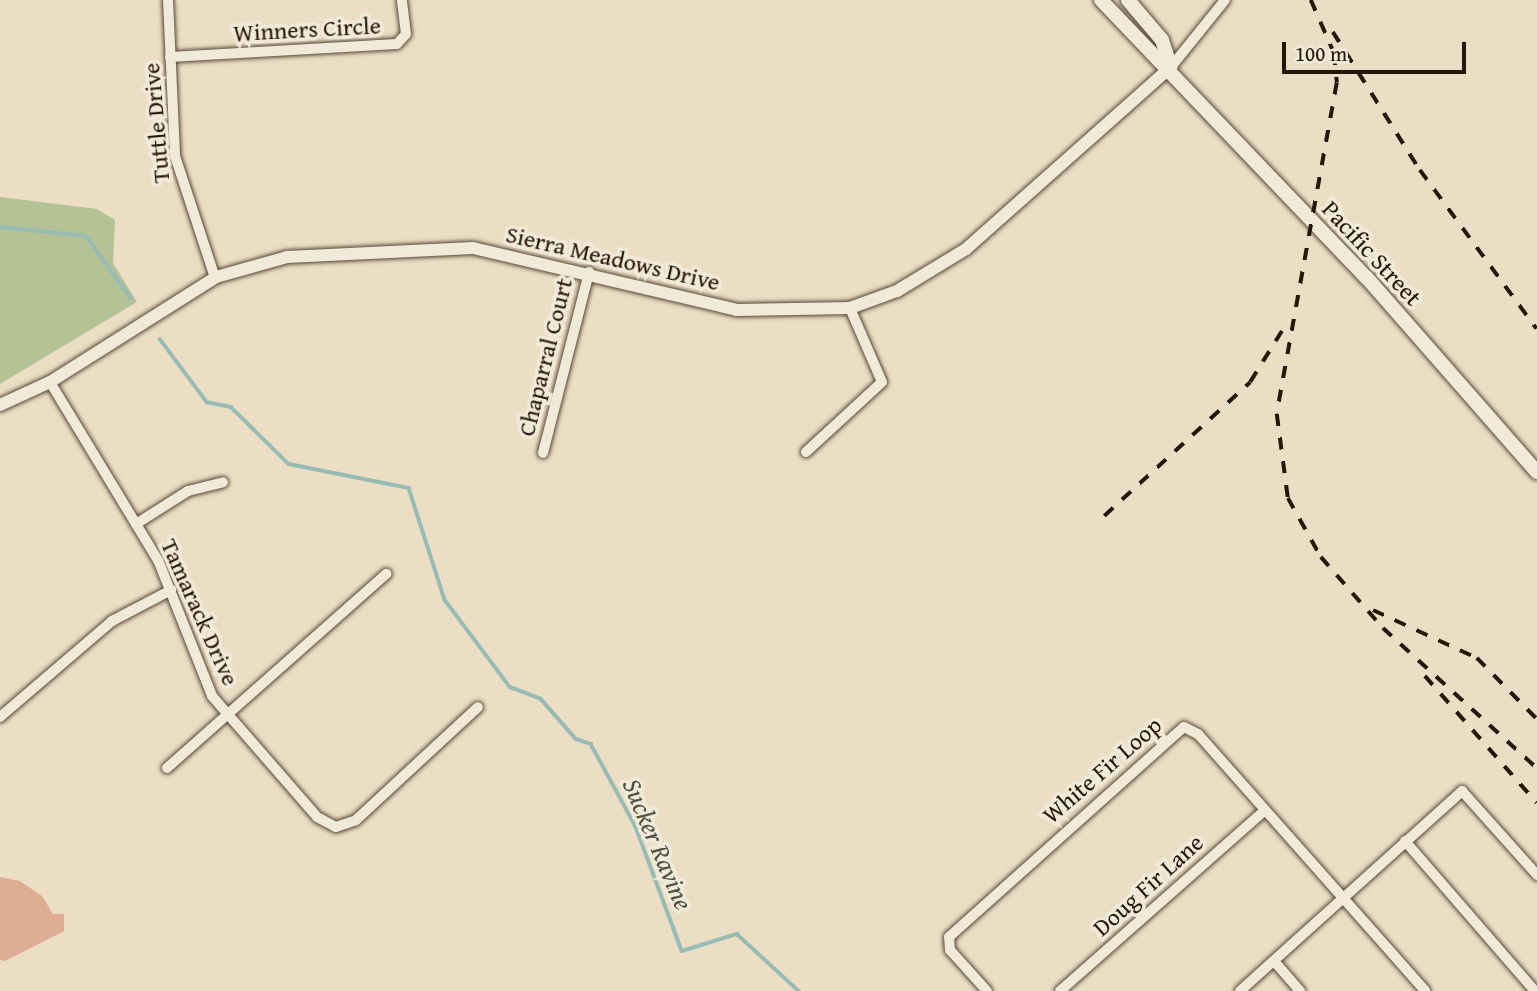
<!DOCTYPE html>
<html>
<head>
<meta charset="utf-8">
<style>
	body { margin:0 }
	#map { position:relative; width:1537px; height:991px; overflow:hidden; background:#ebdec4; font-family:"Gentium Book Plus",serif }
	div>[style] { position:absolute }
	.green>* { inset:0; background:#b5c296 }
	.stream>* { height:3.5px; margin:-1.75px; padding:0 1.75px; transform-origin:1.75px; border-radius:1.75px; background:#98bcb3 }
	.building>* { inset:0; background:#dead94 }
	.roads { filter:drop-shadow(0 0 2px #574837) drop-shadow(0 0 2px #574837) }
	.minor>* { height:10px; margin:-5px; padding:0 5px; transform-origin:5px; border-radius:5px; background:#f2ead9 }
	.tertiary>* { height:12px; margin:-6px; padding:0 6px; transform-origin:6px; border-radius:6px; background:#f2ead9 }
	.secondary>* { height:14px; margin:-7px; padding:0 7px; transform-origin:7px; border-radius:7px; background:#f2ead9 }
	.rail>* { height:3.5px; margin-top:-1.75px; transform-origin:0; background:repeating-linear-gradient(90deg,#261608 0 12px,transparent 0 24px) }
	span { translate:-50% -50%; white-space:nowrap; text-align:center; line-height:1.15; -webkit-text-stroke:7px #f2ead9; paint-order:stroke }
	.street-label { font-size:24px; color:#261608 }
	.water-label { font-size:26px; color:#4e5044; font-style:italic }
	.scale { position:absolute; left:1282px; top:42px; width:184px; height:32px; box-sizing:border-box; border:4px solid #261608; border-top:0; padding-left:9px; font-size:21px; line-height:24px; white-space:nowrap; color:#261608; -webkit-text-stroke:5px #f2ead9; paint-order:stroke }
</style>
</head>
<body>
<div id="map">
	<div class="green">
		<div style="clip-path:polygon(0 197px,97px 209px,115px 220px,113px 263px,137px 302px,0 384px)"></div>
	</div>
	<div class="stream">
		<div style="left:0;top:227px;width:86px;rotate:6deg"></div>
		<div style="left:86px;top:236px;width:77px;rotate:54deg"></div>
		<div style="left:160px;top:339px;width:79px;rotate:53.3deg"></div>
		<div style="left:207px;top:402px;width:25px;rotate:12deg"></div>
		<div style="left:231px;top:407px;width:81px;rotate:44.5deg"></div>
		<div style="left:289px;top:464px;width:122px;rotate:11.3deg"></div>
		<div style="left:409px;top:488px;width:118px;rotate:72.2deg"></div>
		<div style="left:445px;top:600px;width:109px;rotate:53.2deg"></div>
		<div style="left:510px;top:687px;width:33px;rotate:21deg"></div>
		<div style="left:541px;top:699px;width:53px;rotate:48.8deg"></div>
		<div style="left:576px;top:739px;width:16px;rotate:18deg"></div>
		<div style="left:591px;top:744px;width:94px;rotate:61.5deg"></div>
		<div style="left:636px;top:827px;width:132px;rotate:69.6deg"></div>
		<div style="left:682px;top:951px;width:58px;rotate:-17.2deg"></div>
		<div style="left:737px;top:934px;width:84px;rotate:42.6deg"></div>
	</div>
	<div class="building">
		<div style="clip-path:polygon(0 877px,20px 881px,42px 896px,53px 914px,64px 914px,64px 931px,5px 961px,0 960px)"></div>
	</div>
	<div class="roads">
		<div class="minor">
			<div style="left:168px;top:0;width:156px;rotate:87.4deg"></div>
			<div style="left:175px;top:156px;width:128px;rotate:71.8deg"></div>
			<div style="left:170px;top:57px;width:227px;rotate:-3.3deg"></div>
			<div style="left:397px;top:44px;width:13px;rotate:-48deg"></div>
			<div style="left:406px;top:34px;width:34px;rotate:-97deg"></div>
			<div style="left:1171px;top:67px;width:86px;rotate:-51.1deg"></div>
			<div style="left:50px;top:382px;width:208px;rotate:58.8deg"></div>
			<div style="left:158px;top:560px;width:146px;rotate:68.3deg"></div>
			<div style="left:212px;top:696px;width:160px;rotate:49deg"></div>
			<div style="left:317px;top:817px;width:21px;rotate:28deg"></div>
			<div style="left:336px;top:827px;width:21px;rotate:-19deg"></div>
			<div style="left:356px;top:820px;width:166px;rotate:-42.8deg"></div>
			<div style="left:806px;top:452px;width:103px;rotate:-42.6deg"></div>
			<div style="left:882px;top:382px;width:81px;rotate:-113.4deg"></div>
			<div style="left:543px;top:453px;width:187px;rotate:-75.7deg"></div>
			<div style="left:136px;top:524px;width:62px;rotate:-32.4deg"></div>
			<div style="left:188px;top:491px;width:36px;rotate:-14deg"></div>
			<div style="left:0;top:717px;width:148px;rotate:-40.6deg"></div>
			<div style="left:112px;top:621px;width:67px;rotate:-27.7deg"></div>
			<div style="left:167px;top:768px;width:293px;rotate:-41.5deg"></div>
			<div style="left:1405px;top:841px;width:198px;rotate:49.1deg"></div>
			<div style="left:1274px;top:961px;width:40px;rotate:49deg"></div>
			<div style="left:987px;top:991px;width:55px;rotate:-132.1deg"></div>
			<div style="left:950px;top:950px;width:13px;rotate:-94deg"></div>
			<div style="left:949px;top:937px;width:315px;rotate:-41.8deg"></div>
			<div style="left:1184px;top:727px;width:16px;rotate:27deg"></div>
			<div style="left:1198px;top:734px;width:343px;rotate:48.5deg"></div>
			<div style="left:1060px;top:991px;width:272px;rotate:-41.4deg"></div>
			<div style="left:1240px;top:991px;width:299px;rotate:-42deg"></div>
			<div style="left:1462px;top:791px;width:113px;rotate:48.2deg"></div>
		</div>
		<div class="tertiary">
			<div style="left:0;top:405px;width:55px;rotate:-24.7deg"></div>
			<div style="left:50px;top:382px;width:196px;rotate:-32.3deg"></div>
			<div style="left:216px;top:277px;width:74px;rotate:-15.7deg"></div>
			<div style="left:287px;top:257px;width:186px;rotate:-2.8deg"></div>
			<div style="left:473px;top:248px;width:271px;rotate:13.2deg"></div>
			<div style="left:737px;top:310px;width:113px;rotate:-1deg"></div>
			<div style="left:850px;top:308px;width:50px;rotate:-19.9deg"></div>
			<div style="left:897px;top:291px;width:81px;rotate:-31.3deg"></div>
			<div style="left:966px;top:249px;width:274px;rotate:-41.6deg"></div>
		</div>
		<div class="secondary">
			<div style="left:1101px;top:0;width:385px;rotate:46.3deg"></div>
			<div style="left:1367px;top:278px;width:258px;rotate:48.8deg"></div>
			<div style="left:1128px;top:0;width:52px;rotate:49.6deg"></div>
			<div style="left:1162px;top:40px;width:28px;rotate:72deg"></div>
		</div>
	</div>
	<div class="rail">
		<div style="left:1311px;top:0;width:58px;rotate:66.5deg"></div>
		<div style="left:1334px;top:53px;width:30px;rotate:84deg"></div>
		<div style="left:1337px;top:83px;width:336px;rotate:100.3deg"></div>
		<div style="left:1277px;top:414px;width:85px;rotate:82.5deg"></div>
		<div style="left:1288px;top:498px;width:68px;rotate:60.8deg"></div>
		<div style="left:1321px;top:557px;width:94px;rotate:48.9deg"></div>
		<div style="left:1383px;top:628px;width:208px;rotate:42.3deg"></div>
		<div style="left:1333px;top:32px;width:163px;rotate:57.8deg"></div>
		<div style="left:1420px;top:170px;width:197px;rotate:53.7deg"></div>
		<div style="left:1104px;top:516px;width:198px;rotate:-42.5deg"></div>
		<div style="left:1250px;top:382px;width:72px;rotate:-58.1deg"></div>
		<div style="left:1373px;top:610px;width:115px;rotate:24.8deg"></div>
		<div style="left:1477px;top:658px;width:86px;rotate:45.5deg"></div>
		<div style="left:1425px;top:676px;width:169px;rotate:48.6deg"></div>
	</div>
	<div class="street-label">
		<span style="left:307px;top:29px;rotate:-3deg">Winners Circle</span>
		<span style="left:156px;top:123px;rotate:-95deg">Tuttle Drive</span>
		<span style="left:1372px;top:253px;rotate:47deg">Pacific Street</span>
		<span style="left:613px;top:258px;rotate:13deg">Sierra Meadows Drive</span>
		<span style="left:545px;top:357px;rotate:-76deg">Chaparral Court</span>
		<span style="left:200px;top:612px;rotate:66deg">Tamarack Drive</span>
		<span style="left:1102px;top:770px;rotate:-41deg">White Fir Loop</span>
		<span style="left:1148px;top:885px;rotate:-42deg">Doug Fir Lane</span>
	</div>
	<div class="water-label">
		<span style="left:658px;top:844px;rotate:67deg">Sucker Ravine</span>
	</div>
	<div class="scale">100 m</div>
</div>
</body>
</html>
